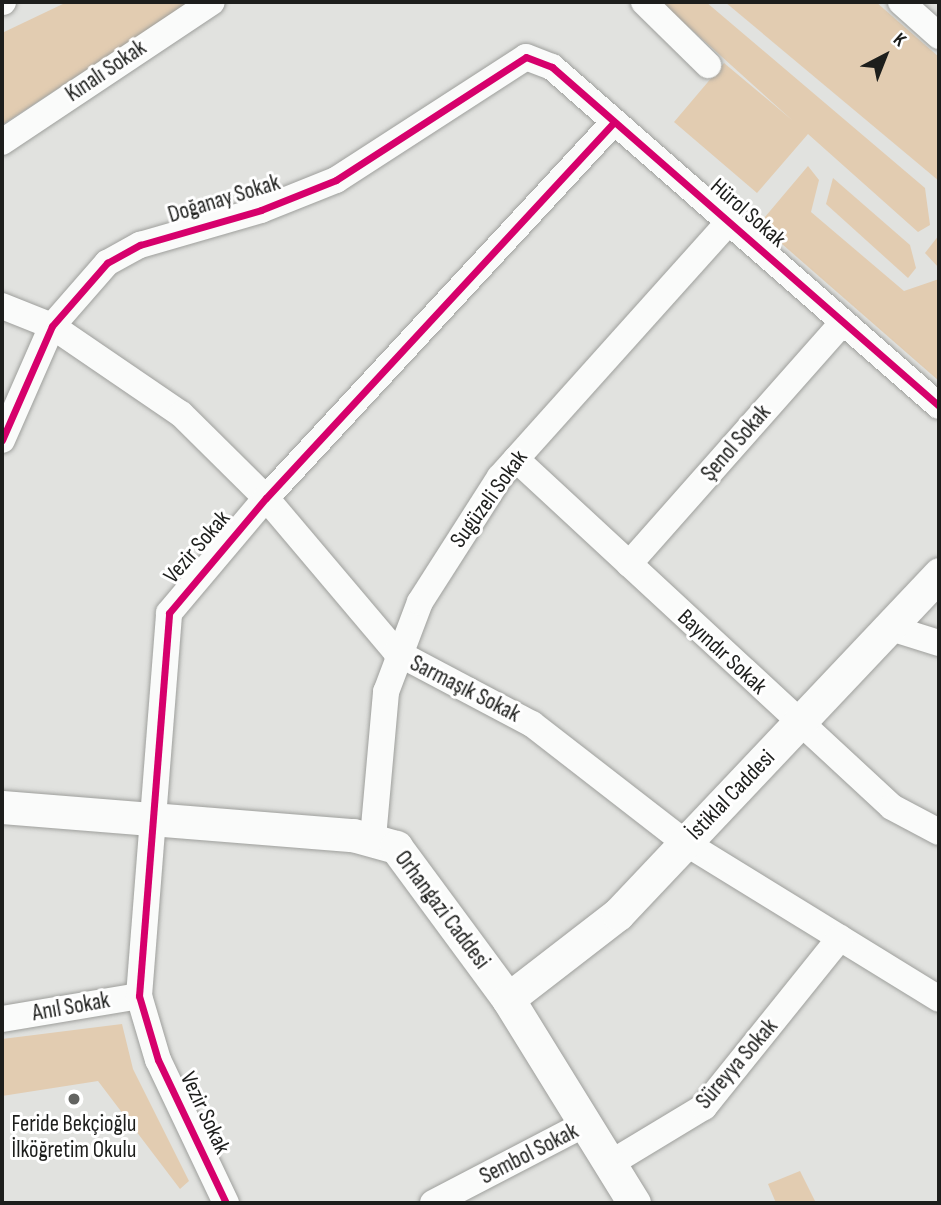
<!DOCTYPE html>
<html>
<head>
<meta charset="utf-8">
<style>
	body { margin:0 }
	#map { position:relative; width:941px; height:1205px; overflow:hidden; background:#e1e2df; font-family:"Sofia Sans Condensed",sans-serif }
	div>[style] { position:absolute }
	.green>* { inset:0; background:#e2ccb1 }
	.roads { filter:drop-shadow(0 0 2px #9e9f9c) drop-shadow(0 0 2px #9e9f9c) }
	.minor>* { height:26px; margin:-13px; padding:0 13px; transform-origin:13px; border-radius:13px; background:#fafbfa }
	.tertiary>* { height:33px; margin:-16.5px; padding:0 16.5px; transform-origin:16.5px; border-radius:16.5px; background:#fafbfa }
	.cycleway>* { height:7px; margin:-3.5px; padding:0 3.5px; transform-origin:3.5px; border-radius:3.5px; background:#d6006c }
	.dots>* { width:19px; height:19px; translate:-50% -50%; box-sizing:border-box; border:4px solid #fff; border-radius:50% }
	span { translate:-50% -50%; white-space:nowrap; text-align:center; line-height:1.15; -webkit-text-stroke:6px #fff; paint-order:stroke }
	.street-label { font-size:23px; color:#1d1e1c }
	.poi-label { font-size:23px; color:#1d1e1c }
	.frame { position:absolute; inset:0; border:4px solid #1d1e1c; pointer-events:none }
	.north { position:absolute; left:850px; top:21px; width:70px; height:70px; -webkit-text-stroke:5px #fff; paint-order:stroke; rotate:42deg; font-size:19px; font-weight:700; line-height:28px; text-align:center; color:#1d1e1c }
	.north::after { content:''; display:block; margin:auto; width:24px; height:32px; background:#1d1e1c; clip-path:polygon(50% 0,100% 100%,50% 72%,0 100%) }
</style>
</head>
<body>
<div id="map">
	<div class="green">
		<div style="clip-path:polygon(67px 2px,190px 2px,2px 125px,2px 33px)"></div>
		<div style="clip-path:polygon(661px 2px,706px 2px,925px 188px,930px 225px,918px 232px,808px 134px,757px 193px,674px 122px,724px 63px,792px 120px)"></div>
		<div style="clip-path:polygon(725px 2px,876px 2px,939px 57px,939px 181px)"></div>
		<div style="clip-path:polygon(808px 166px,819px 180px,811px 212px,904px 291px,939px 279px,939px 381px,759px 224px)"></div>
		<div style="clip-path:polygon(833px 178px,910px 245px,916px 268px,908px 278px,826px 204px)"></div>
		<div style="clip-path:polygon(939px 235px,939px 268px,925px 253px)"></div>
		<div style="clip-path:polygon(122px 1024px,133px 1069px,189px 1181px,180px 1189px,98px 1081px,2px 1096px,2px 1039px)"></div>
		<div style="clip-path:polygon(800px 1171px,816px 1203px,776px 1203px,768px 1184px)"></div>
	</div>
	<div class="roads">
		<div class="minor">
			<div style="left:2px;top:2px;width:1px"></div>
			<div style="left:644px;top:2px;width:90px;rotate:44.5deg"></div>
			<div style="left:901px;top:2px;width:51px;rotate:41.8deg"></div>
			<div style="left:2px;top:142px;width:252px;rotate:-33.7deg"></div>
			<div style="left:2px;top:306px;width:54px;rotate:21.8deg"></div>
			<div style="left:52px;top:326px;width:156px;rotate:34.3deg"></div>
			<div style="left:181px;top:414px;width:120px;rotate:44.7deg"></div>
			<div style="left:266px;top:498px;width:202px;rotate:49.8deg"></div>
			<div style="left:396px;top:652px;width:154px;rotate:27.9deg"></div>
			<div style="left:532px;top:724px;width:192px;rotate:37.8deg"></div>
			<div style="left:684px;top:842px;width:299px;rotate:31.6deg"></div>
			<div style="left:2px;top:440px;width:124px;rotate:-66.3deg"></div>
			<div style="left:52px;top:326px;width:84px;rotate:-48.9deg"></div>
			<div style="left:107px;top:263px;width:38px;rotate:-29deg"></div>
			<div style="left:140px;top:245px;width:126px;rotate:-16.1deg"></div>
			<div style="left:261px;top:210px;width:81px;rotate:-21.8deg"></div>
			<div style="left:336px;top:180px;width:226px;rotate:-32.9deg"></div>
			<div style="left:526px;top:57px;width:28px;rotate:21deg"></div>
			<div style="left:552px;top:67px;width:514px;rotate:41.22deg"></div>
			<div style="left:516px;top:459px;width:512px;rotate:42.79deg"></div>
			<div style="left:892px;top:807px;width:53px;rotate:28deg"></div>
			<div style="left:629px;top:564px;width:323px;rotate:-48.5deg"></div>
			<div style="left:891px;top:628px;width:50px;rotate:17.4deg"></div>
			<div style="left:373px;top:838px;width:147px;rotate:-84.9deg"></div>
			<div style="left:386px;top:692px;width:96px;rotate:-69.3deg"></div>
			<div style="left:420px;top:602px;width:148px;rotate:-57.4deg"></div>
			<div style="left:500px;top:477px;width:343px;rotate:-48.1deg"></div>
			<div style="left:2px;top:1019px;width:139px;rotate:-9.5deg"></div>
			<div style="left:611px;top:1163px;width:109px;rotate:-31.1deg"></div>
			<div style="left:704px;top:1107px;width:217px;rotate:-51.2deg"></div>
			<div style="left:226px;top:1203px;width:158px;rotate:-115.4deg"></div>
			<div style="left:158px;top:1060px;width:67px;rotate:-106.5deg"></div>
			<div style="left:139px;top:996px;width:384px;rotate:-85.5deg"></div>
			<div style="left:169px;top:613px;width:150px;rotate:-49.9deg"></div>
			<div style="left:266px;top:498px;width:512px;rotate:-47.21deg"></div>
			<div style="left:433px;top:1203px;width:174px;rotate:-27.5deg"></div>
		</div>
		<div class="tertiary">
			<div style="left:2px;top:807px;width:352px;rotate:4.6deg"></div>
			<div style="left:353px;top:835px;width:45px;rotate:15.6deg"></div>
			<div style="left:396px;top:847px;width:189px;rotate:53.6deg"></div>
			<div style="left:508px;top:999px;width:240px;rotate:58.3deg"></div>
			<div style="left:508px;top:999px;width:139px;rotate:-37.7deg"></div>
			<div style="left:618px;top:914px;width:468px;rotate:-46.6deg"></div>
		</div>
	</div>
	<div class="cycleway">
		<div style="left:2px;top:440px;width:124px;rotate:-66.3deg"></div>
		<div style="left:52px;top:326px;width:84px;rotate:-48.9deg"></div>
		<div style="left:107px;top:263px;width:38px;rotate:-29deg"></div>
		<div style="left:140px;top:245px;width:126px;rotate:-16.1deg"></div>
		<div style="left:261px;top:210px;width:81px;rotate:-21.8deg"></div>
		<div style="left:336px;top:180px;width:226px;rotate:-32.9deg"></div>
		<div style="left:526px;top:57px;width:28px;rotate:21deg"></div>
		<div style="left:552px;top:67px;width:514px;rotate:41.22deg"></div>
		<div style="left:226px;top:1203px;width:158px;rotate:-115.4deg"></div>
		<div style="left:158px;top:1060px;width:67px;rotate:-106.5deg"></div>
		<div style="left:139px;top:996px;width:384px;rotate:-85.5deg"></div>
		<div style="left:169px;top:613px;width:150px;rotate:-49.9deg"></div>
		<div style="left:266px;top:498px;width:512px;rotate:-47.21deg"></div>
	</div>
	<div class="dots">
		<div style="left:74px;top:1099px;background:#626360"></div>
	</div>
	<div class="street-label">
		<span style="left:106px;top:71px;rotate:-34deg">Kınalı Sokak</span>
		<span style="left:224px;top:199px;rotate:-17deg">Doğanay Sokak</span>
		<span style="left:748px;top:213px;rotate:41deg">Hürol Sokak</span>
		<span style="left:736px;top:443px;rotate:-49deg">Şenol Sokak</span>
		<span style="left:489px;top:499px;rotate:-54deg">Sugüzeli Sokak</span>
		<span style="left:197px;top:547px;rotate:-49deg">Vezir Sokak</span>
		<span style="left:722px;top:652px;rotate:43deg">Bayındır Sokak</span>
		<span style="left:465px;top:689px;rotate:27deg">Sarmaşık Sokak</span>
		<span style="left:731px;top:795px;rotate:-46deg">İstiklal Caddesi</span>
		<span style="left:442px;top:910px;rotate:53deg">Orhangazi Caddesi</span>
		<span style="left:71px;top:1007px;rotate:-10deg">Anıl Sokak</span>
		<span style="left:737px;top:1064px;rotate:-49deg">Süreyya Sokak</span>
		<span style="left:205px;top:1113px;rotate:65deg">Vezir Sokak</span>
		<span style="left:529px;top:1154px;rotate:-27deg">Sembol Sokak</span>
	</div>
	<div class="poi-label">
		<span style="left:74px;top:1137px">Feride Bekçioğlu<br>İlköğretim Okulu</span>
	</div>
	<div class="frame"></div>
	<div class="north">K</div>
</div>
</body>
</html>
